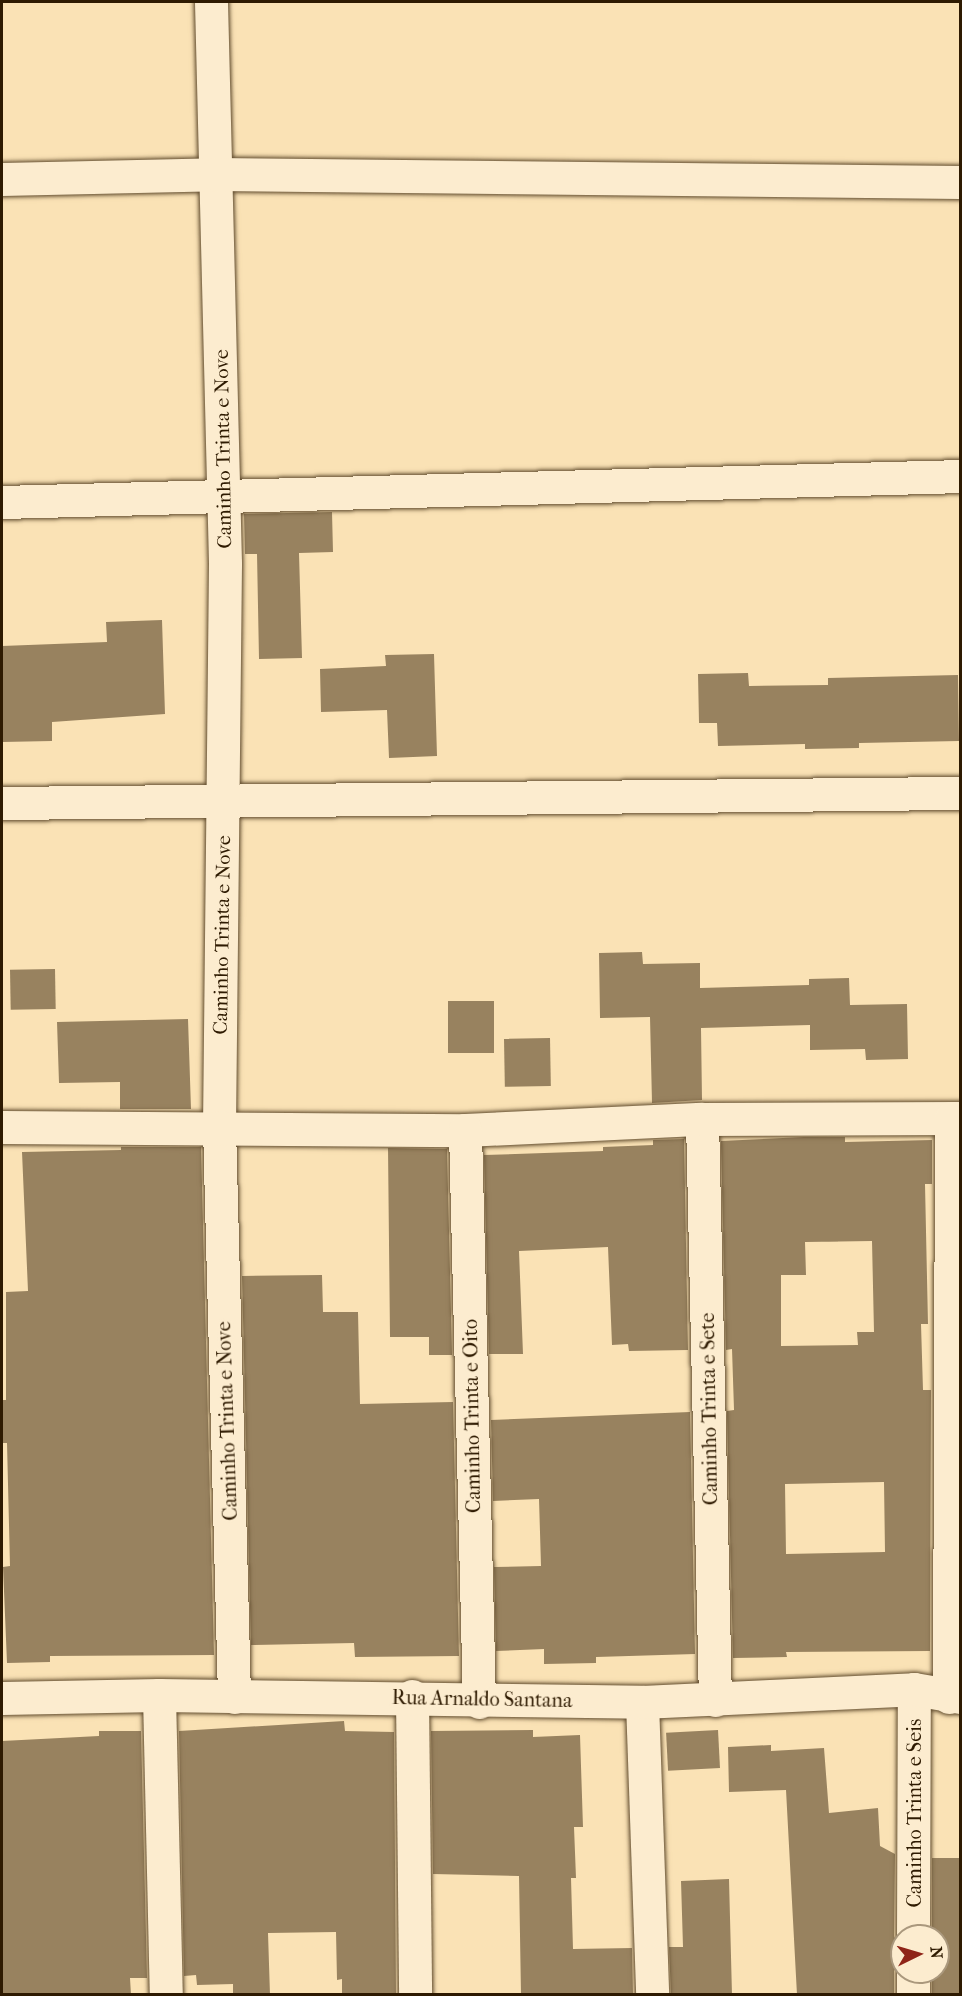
<!DOCTYPE html>
<html>
<head>
<meta charset="utf-8">
<style>
	body { margin:0 }
	#map { position:relative; width:962px; height:1996px; overflow:hidden; background:#fae2b5; font-family:"IM FELL French Canon",serif }
	div>[style] { position:absolute }
	.building>* { inset:0; background:#98825f; transform-origin:0 0 }
	.roads { filter:drop-shadow(0 0 2px #614c2e) drop-shadow(0 0 2px #614c2e) }
	.minor>* { height:33px; margin:-16.5px; padding:0 16.5px; transform-origin:16.5px; border-radius:16.5px; background:#fceccf }
	.tertiary>* { height:33px; margin:-16.5px; padding:0 16.5px; transform-origin:16.5px; border-radius:16.5px; background:#fceccf }
	span { translate:-50% -50%; white-space:nowrap; text-align:center; line-height:1.15; -webkit-text-stroke:5px #fceccf; paint-order:stroke }
	.street-label { font-size:20px; color:#2e1a01 }
	.frame { position:absolute; inset:0; border:3px solid #2e1a01; pointer-events:none }
	.north { position:absolute; left:890px; top:1924px; width:60px; height:60px; box-sizing:border-box; background:#fceccf; border:2px solid #aa987d; border-radius:50%; rotate:85deg; font-size:16px; font-weight:700; line-height:24px; text-align:center; color:#2e1a01 }
	.north::after { content:''; display:block; margin:auto; width:21px; height:27px; background:#8f2418; clip-path:polygon(50% 0,100% 100%,50% 72%,0 100%) }
</style>
</head>
<body>
<div id="map">
	<div class="building">
		<div style="clip-path:polygon(332px 512px,333px 552px,299px 553px,302px 658px,259px 659px,257px 554px,245px 554px,244px 514px)"></div>
		<div style="clip-path:polygon(162px 620px,165px 714px,52px 722px,52px 741px,2px 742px,2px 646px,107px 642px,106px 622px)"></div>
		<div style="clip-path:polygon(434px 654px,437px 756px,389px 758px,387px 710px,321px 712px,320px 669px,386px 666px,385px 655px)"></div>
		<div style="clip-path:polygon(748px 673px,749px 686px,828px 685px,828px 678px,958px 675px,959px 741px,859px 743px,859px 748px,805px 749px,805px 744px,718px 746px,717px 723px,699px 723px,698px 674px)"></div>
		<div style="clip-path:polygon(642px 952px,643px 964px,700px 963px,700px 988px,809px 985px,809px 979px,849px 978px,850px 1005px,907px 1004px,908px 1059px,866px 1060px,865px 1049px,810px 1050px,810px 1025px,701px 1028px,702px 1100px,652px 1103px,650px 1017px,600px 1018px,599px 953px)"></div>
		<div style="left:55px;top:969px;width:40px;height:45px;rotate:89deg"></div>
		<div style="left:494px;top:1001px;width:52px;height:46px;rotate:90deg"></div>
		<div style="clip-path:polygon(188px 1019px,191px 1109px,120px 1109px,120px 1082px,59px 1083px,57px 1022px)"></div>
		<div style="left:550px;top:1038px;width:48px;height:46px;rotate:89deg"></div>
		<div style="clip-path:polygon(evenodd,804px 1137px,845px 1137px,845px 1142px,932px 1140px,932px 1184px,925px 1184px,928px 1324px,921px 1324px,923px 1390px,931px 1390px,930px 1651px,786px 1652px,787px 1657px,733px 1658px,727px 1411px,734px 1410px,732px 1349px,726px 1350px,721px 1141px,804px 1137px,872px 1241px,874px 1332px,857px 1332px,858px 1345px,781px 1346px,781px 1275px,806px 1275px,805px 1242px,872px 1241px,804px 1137px,884px 1482px,885px 1552px,786px 1554px,785px 1484px,884px 1482px)"></div>
		<div style="clip-path:polygon(684px 1139px,688px 1350px,629px 1351px,628px 1344px,612px 1345px,608px 1247px,519px 1251px,523px 1354px,489px 1354px,484px 1155px,603px 1151px,603px 1147px,653px 1145px,653px 1140px)"></div>
		<div style="clip-path:polygon(121px 1147px,201px 1147px,214px 1655px,50px 1656px,50px 1662px,7px 1663px,3px 1567px,10px 1566px,7px 1443px,2px 1443px,2px 1400px,6px 1400px,6px 1292px,28px 1291px,22px 1152px,121px 1150px)"></div>
		<div style="clip-path:polygon(388px 1148px,447px 1149px,452px 1355px,429px 1355px,429px 1337px,390px 1337px)"></div>
		<div style="clip-path:polygon(322px 1275px,323px 1312px,358px 1312px,360px 1404px,453px 1402px,459px 1656px,355px 1657px,354px 1643px,251px 1645px,242px 1276px)"></div>
		<div style="clip-path:polygon(690px 1412px,695px 1654px,596px 1657px,596px 1663px,544px 1664px,544px 1649px,496px 1651px,494px 1567px,541px 1566px,539px 1499px,493px 1501px,491px 1420px)"></div>
		<div style="clip-path:polygon(344px 1721px,345px 1731px,394px 1732px,396px 1995px,342px 1995px,342px 1979px,337px 1980px,336px 1932px,268px 1933px,270px 1995px,233px 1995px,233px 1984px,197px 1985px,196px 1975px,184px 1976px,179px 1731px)"></div>
		<div style="clip-path:polygon(533px 1730px,533px 1737px,580px 1735px,583px 1827px,574px 1827px,576px 1878px,571px 1878px,573px 1949px,632px 1948px,633px 1995px,521px 1995px,519px 1876px,433px 1874px,431px 1731px)"></div>
		<div style="left:718px;top:1730px;width:38px;height:52px;rotate:87deg"></div>
		<div style="clip-path:polygon(99px 1731px,141px 1731px,147px 1978px,130px 1978px,131px 1995px,2px 1995px,2px 1741px,99px 1736px)"></div>
		<div style="clip-path:polygon(771px 1745px,771px 1751px,824px 1748px,829px 1813px,878px 1808px,880px 1846px,895px 1854px,894px 1936px,902px 1957px,894px 1971px,894px 1995px,797px 1995px,786px 1790px,729px 1792px,728px 1747px)"></div>
		<div style="clip-path:polygon(932px 1858px,960px 1858px,960px 1995px,932px 1995px,932px 1972px,938px 1972px,938px 1936px,932px 1936px)"></div>
		<div style="clip-path:polygon(729px 1879px,732px 1995px,671px 1995px,669px 1947px,683px 1947px,681px 1881px)"></div>
	</div>
	<div class="roads">
		<div class="minor">
			<div style="left:211px;top:2px;width:562px;rotate:88.57deg"></div>
			<div style="left:225px;top:564px;width:563px;rotate:90.61deg"></div>
			<div style="left:219px;top:1127px;width:570px;rotate:88.49deg"></div>
			<div style="left:2px;top:179px;width:214px;rotate:-1.3deg"></div>
			<div style="left:216px;top:174px;width:744px;rotate:0.62deg"></div>
			<div style="left:2px;top:502px;width:958px;rotate:-1.55deg"></div>
			<div style="left:2px;top:803px;width:958px;rotate:-0.6deg"></div>
			<div style="left:702px;top:1119px;width:581px;rotate:88.72deg"></div>
			<div style="left:2px;top:1127px;width:463px;rotate:0.4deg"></div>
			<div style="left:465px;top:1130px;width:237px;rotate:-2.7deg"></div>
			<div style="left:702px;top:1119px;width:258px;rotate:-0.2deg"></div>
			<div style="left:465px;top:1130px;width:572px;rotate:88.6deg"></div>
			<div style="left:159px;top:1695px;width:299px;rotate:88.7deg"></div>
			<div style="left:412px;top:1696px;width:298px;rotate:89.4deg"></div>
			<div style="left:949px;top:1697px;width:579px;rotate:-89.8deg"></div>
			<div style="left:642px;top:1702px;width:292px;rotate:88deg"></div>
			<div style="left:913px;top:1936px;width:247px;rotate:-89.8deg"></div>
			<div style="left:913px;top:1994px;width:22px;rotate:-90deg"></div>
		</div>
		<div class="tertiary">
			<div style="left:2px;top:1698px;width:157px;rotate:-1.1deg"></div>
			<div style="left:159px;top:1695px;width:483px;rotate:0.8deg"></div>
			<div style="left:642px;top:1702px;width:272px;rotate:-2.7deg"></div>
			<div style="left:914px;top:1689px;width:47px;rotate:9.9deg"></div>
		</div>
	</div>
	<div class="street-label">
		<span style="left:223px;top:449px;rotate:-91deg">Caminho Trinta e Nove</span>
		<span style="left:222px;top:935px;rotate:-89deg">Caminho Trinta e Nove</span>
		<span style="left:709px;top:1409px;rotate:-91deg">Caminho Trinta e Sete</span>
		<span style="left:472px;top:1416px;rotate:-91deg">Caminho Trinta e Oito</span>
		<span style="left:227px;top:1421px;rotate:-92deg">Caminho Trinta e Nove</span>
		<span style="left:482px;top:1699px;rotate:1deg">Rua Arnaldo Santana</span>
		<span style="left:914px;top:1813px;rotate:-90deg">Caminho Trinta e Seis</span>
	</div>
	<div class="frame"></div>
	<div class="north">N</div>
</div>
</body>
</html>
